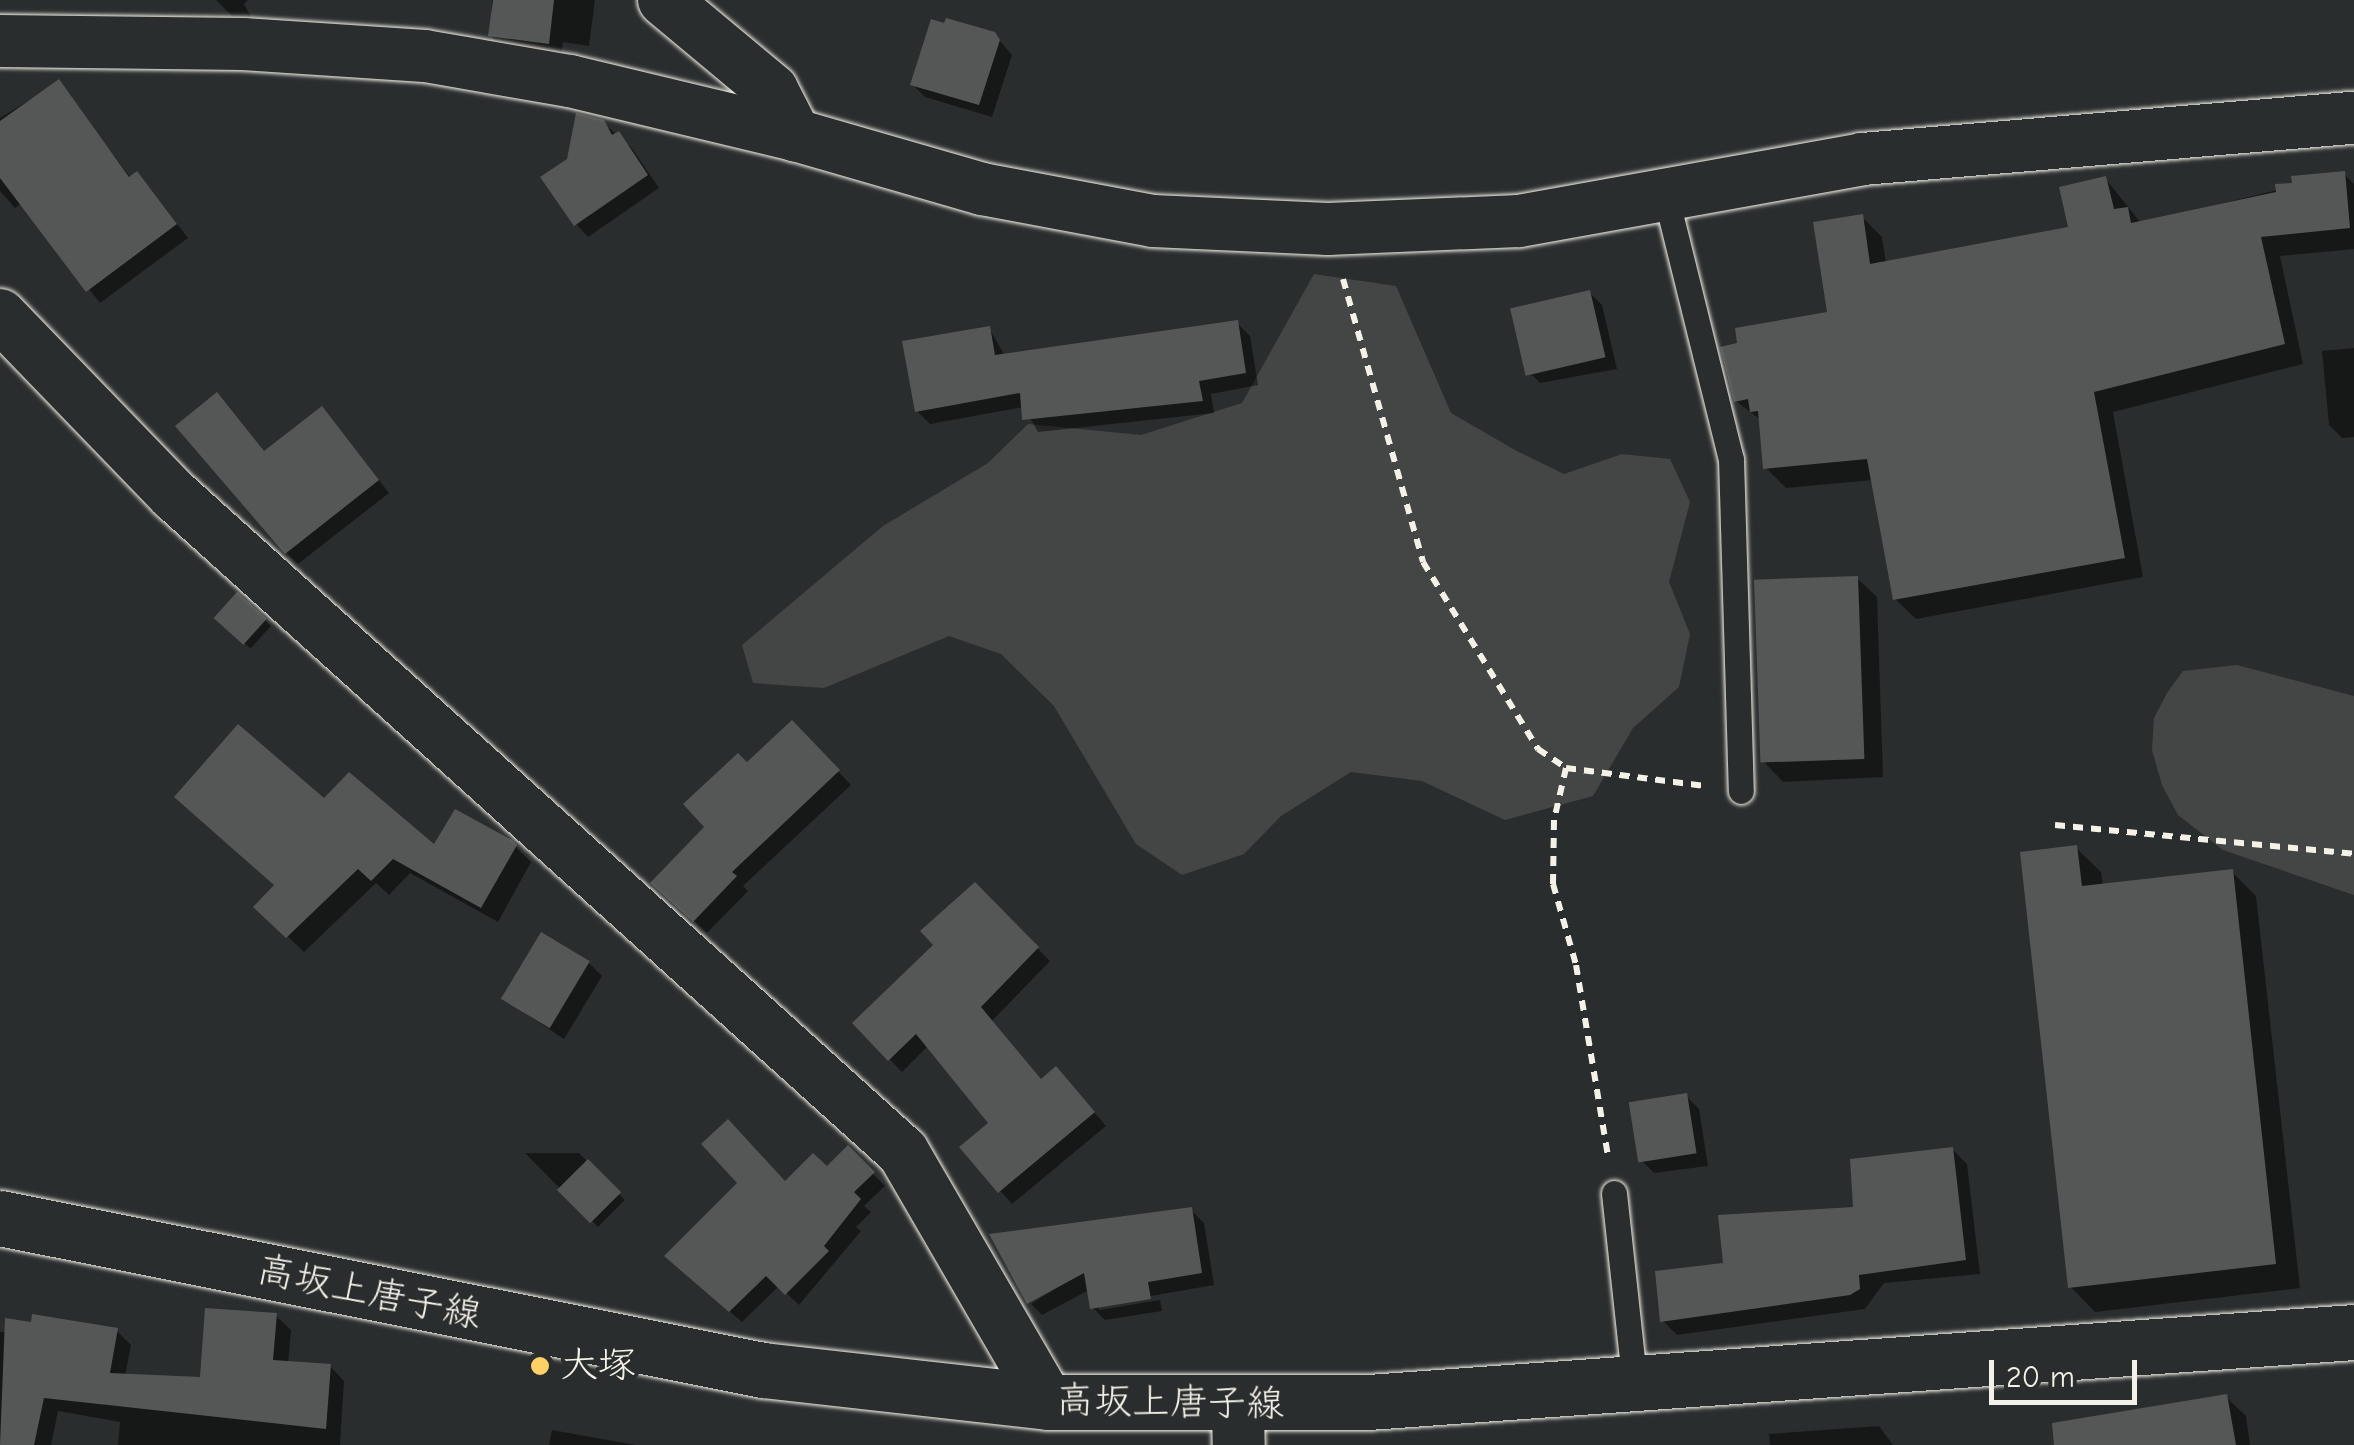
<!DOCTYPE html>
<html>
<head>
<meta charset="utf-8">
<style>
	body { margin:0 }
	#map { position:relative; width:2354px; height:1445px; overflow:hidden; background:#2a2d2e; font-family:"Comic Neue","Klee One",sans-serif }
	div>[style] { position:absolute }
	.green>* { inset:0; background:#444645 }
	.shadow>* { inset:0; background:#0007; transform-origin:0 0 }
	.building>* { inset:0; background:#555756; transform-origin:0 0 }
	.path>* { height:6px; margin-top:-3px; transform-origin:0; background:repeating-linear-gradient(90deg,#f4f1e8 0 10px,transparent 0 18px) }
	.roads { filter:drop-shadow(0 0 2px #f4f1e8) drop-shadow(0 0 2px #f4f1e8) }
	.service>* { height:25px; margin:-12.5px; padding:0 12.5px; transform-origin:12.5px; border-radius:12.5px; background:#2a2d2e }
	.minor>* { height:52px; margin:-26px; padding:0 26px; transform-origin:26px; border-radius:26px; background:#2a2d2e }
	.secondary>* { height:55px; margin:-27.5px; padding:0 27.5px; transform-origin:27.5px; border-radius:27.5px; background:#2a2d2e }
	.dots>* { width:28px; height:28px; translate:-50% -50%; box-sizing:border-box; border:5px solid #2a2d2e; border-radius:50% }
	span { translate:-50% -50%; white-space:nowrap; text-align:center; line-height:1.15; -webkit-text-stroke:8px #2a2d2e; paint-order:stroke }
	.street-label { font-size:38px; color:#f4f1e8 }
	.poi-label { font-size:38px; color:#f4f1e8 }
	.left { translate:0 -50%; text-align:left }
	.scale { position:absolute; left:1989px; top:1360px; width:148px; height:45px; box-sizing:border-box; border:5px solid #f4f1e8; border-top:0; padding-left:12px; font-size:30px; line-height:35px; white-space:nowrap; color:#f4f1e8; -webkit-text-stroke:8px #2a2d2e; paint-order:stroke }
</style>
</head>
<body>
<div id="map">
	<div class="green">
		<div style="clip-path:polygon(1314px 274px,1396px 286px,1451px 413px,1515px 450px,1564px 474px,1622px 454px,1670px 459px,1690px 502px,1669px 582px,1690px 634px,1679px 687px,1633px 728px,1593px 796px,1505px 820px,1422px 781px,1351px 772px,1281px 816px,1244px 854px,1182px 875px,1136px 844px,1054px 706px,1001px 654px,949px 636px,824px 688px,753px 683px,742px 645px,883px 526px,988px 463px,1028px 424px,1141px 435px,1242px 403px)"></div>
		<div style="clip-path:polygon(2237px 665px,2354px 696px,2354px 895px,2223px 850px,2178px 815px,2162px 785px,2152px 750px,2154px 718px,2167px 693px,2183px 671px)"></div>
	</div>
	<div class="shadow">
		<div style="clip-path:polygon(216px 0,248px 0,244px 4px,254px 22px,241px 25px)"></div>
		<div style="clip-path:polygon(492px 0,595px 0,589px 46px,563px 42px,561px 56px,503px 48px,490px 35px)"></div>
		<div style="clip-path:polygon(994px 34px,1012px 55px,992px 117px,925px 97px,912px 84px)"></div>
		<div style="clip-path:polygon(58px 82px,131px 178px,136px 174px,149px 187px,188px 238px,100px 303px,22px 203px,15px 208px,0 191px,0 118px)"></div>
		<div style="clip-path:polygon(602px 122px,631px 147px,659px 188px,588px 237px,576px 224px,569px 160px)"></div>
		<div style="clip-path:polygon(2344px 174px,2354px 184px,2354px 249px,2280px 256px,2303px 364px,2113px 412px,2143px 577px,1916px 619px,1895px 599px,1873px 480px,1786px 488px,1766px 468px,1761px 420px,1736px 401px,1830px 314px,1862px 217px,1882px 237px,1886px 263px,2071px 229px,2105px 178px,2141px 223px)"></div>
		<div style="clip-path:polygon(1589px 292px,1602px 305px,1617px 369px,1540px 383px,1527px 370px)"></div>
		<div style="clip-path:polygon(1237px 323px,1250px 336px,1258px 385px,1211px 394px,1214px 413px,1038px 432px,1024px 407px,930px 424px,917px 411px,989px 328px,1005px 356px)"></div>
		<div style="clip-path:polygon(2354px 348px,2354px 437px,2342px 438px,2329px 425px,2322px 351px)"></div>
		<div style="clip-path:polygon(333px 421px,389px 493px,298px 564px,286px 553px,265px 454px)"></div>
		<div style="clip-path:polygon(1857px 578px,1877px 597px,1883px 777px,1783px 782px,1764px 762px)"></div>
		<div style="left:237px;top:595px;width:46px;height:31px;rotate:42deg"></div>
		<div style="clip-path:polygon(792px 723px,851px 785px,743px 886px,748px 891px,707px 933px,666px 896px,747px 766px)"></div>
		<div style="clip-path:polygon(324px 802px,435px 848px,516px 847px,531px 862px,498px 922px,410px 873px,389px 895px,376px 883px,304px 952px,256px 906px,277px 886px)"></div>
		<div style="clip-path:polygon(2076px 848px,2101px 872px,2103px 886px,2232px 872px,2256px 896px,2300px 1288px,2095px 1312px,2071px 1287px)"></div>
		<div style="clip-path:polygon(975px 885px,1050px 961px,992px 1021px,1042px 1082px,1069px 1082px,1106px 1126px,1012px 1204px,962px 1148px,992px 1123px,929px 1045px,902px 1072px,855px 1023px,936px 945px)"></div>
		<div style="clip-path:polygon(589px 963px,602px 976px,564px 1039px,505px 1000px)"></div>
		<div style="clip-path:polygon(1686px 1096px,1699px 1109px,1708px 1166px,1654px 1173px,1641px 1160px)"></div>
		<div style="clip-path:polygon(848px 1149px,885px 1186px,864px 1206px,871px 1212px,856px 1227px,861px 1231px,799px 1305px,779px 1286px,742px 1322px,679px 1268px,786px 1184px,827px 1170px)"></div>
		<div style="clip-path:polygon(1952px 1149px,1967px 1164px,1980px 1274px,1884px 1283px,1865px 1309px,1677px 1335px,1663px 1321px,1726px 1265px,1856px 1209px)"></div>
		<div style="clip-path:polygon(525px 1153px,579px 1153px,625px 1200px,598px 1227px)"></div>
		<div style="clip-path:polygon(1191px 1210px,1204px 1223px,1214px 1285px,1099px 1305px,1099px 1310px,1160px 1300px,1162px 1311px,1105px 1320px,1092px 1307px,1089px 1290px,1042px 1315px,1031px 1304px,1093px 1265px,1029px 1303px,993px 1236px)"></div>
		<div style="clip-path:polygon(276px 1316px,291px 1330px,288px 1364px,330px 1366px,344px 1381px,340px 1445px,118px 1445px,120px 1422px,58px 1411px,51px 1445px,0 1445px,0 1332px,117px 1331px,131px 1345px,125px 1376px,202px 1380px)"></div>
		<div style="clip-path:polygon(2226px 1397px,2246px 1416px,2250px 1445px,2071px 1445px)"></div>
		<div style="clip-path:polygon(1879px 1426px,1893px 1445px,1770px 1445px,1769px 1434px)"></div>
		<div style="clip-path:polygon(552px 1430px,636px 1445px,549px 1445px)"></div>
	</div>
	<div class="building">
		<div style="clip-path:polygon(493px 0,554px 0,549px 44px,488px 36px)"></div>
		<div style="clip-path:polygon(946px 18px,995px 32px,1000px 40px,979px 105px,910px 85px,931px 19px,944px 23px)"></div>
		<div style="clip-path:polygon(59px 79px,129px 177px,137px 171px,177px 224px,86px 292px,0 178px,0 121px)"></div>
		<div style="clip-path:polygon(576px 113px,604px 120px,612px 135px,619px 131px,648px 175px,574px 226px,540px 177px,567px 159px)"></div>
		<div style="clip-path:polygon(2345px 171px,2350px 228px,2261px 237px,2285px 344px,2094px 392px,2125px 558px,1893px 600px,1867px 459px,1763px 469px,1758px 411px,1750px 412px,1748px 399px,1734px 402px,1720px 347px,1737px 343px,1735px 328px,1827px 312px,1813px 222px,1863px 214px,1870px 264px,2068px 227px,2059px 187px,2106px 176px,2114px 209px,2128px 207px,2131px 223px,2276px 192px,2275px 184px,2292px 183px,2291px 176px)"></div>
		<div style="left:1590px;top:290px;width:69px;height:82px;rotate:77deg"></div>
		<div style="clip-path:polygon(1238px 320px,1246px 373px,1199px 381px,1203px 401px,1022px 420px,1020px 393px,915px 412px,902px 341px,990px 326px,995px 355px)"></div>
		<div style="clip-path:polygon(217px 392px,264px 451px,322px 406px,379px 480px,285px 554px,175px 426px)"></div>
		<div style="left:1858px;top:576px;width:183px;height:104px;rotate:88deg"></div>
		<div style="left:237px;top:592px;width:40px;height:35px;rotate:42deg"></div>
		<div style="clip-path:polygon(792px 720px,840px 770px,732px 872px,737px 876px,693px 922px,650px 883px,704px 827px,683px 804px,738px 753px,747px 762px)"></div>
		<div style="clip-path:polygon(238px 724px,324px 798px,349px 772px,434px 844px,455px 809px,512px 840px,517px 845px,481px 908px,393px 859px,371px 881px,358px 869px,286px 938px,253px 907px,274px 885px,174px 797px)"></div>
		<div style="clip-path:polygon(2077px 845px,2082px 886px,2233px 869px,2276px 1264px,2068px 1288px,2020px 852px)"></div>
		<div style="clip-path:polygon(975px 882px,1039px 947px,981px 1007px,1041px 1079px,1056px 1066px,1095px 1112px,998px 1193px,959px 1147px,988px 1123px,916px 1034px,888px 1061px,852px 1023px,933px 945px,920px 931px)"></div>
		<div style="left:541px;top:932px;width:57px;height:78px;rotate:31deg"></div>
		<div style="left:1687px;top:1093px;width:61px;height:59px;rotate:81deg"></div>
		<div style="clip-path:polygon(728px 1119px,785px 1181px,813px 1153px,827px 1166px,848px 1145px,875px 1172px,854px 1192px,861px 1199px,824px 1246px,829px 1251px,785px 1295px,766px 1276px,729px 1312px,664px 1256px,737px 1183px,701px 1144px)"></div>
		<div style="clip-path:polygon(1953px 1147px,1966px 1260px,1859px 1275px,1860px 1289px,1850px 1295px,1660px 1322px,1655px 1271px,1723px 1263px,1718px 1215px,1853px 1207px,1850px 1159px)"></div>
		<div style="left:588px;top:1159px;width:47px;height:44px;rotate:45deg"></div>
		<div style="clip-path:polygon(1192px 1207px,1202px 1273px,1148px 1282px,1151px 1299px,1090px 1309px,1084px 1273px,1027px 1304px,989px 1234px)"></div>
		<div style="clip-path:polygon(205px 1308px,277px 1313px,273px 1360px,331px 1364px,326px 1429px,44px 1398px,34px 1445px,0 1445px,5px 1318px,31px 1322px,32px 1314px,118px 1328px,110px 1373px,200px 1377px)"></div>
		<div style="clip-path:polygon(2227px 1394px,2236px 1445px,2054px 1445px,2052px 1423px)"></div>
	</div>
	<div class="path">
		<div style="left:1343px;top:279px;width:294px;rotate:74.2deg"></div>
		<div style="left:1423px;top:562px;width:220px;rotate:58.4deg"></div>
		<div style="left:1538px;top:749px;width:34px;rotate:34deg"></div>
		<div style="left:1566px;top:768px;width:140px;rotate:7.4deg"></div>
		<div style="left:1566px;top:768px;width:53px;rotate:103deg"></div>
		<div style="left:1554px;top:820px;width:64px;rotate:90.9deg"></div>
		<div style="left:1553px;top:884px;width:84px;rotate:74.1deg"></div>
		<div style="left:1576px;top:965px;width:195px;rotate:80.5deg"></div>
		<div style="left:2055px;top:825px;width:300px;rotate:5.5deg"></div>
	</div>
	<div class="roads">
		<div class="service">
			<div style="left:1666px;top:197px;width:270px;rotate:76.1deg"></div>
			<div style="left:1731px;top:459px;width:332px;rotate:88.3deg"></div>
			<div style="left:1614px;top:1193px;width:194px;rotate:83.8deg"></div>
		</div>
		<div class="minor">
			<div style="left:664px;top:0;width:141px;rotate:39.8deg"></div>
			<div style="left:772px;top:90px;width:51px;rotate:62.9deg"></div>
			<div style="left:0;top:41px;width:243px;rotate:0.7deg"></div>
			<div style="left:243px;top:44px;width:182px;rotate:3.8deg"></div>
			<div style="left:425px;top:56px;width:147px;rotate:9.8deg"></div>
			<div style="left:570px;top:81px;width:231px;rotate:13.5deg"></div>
			<div style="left:795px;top:135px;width:195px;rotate:16.1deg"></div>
			<div style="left:982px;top:189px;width:174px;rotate:10.6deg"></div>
			<div style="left:1153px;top:221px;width:175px;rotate:2.6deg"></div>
			<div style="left:1328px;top:229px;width:191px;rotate:-2.4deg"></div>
			<div style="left:1519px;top:221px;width:349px;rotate:-10.2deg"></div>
			<div style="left:1862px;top:159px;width:494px;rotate:-4.8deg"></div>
			<div style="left:0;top:315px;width:250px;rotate:46deg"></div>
			<div style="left:174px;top:495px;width:981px;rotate:42.03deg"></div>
			<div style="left:903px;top:1152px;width:289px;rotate:59.9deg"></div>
			<div style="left:1238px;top:1406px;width:39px;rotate:89deg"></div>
		</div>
		<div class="secondary">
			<div style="left:0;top:1218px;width:778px;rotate:11.27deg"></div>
			<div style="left:763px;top:1370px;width:287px;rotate:6.4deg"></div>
			<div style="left:1048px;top:1402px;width:320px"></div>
			<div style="left:1368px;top:1402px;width:988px;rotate:-4.06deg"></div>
		</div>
	</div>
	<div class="dots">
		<div style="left:540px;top:1366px;background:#ffd166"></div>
	</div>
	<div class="street-label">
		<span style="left:369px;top:1293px;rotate:12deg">高坂上唐子線</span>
		<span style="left:1170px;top:1403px;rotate:1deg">高坂上唐子線</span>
	</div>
	<div class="poi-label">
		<span class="left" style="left:560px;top:1366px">大塚</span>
	</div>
	<div class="scale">20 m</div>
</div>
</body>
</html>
